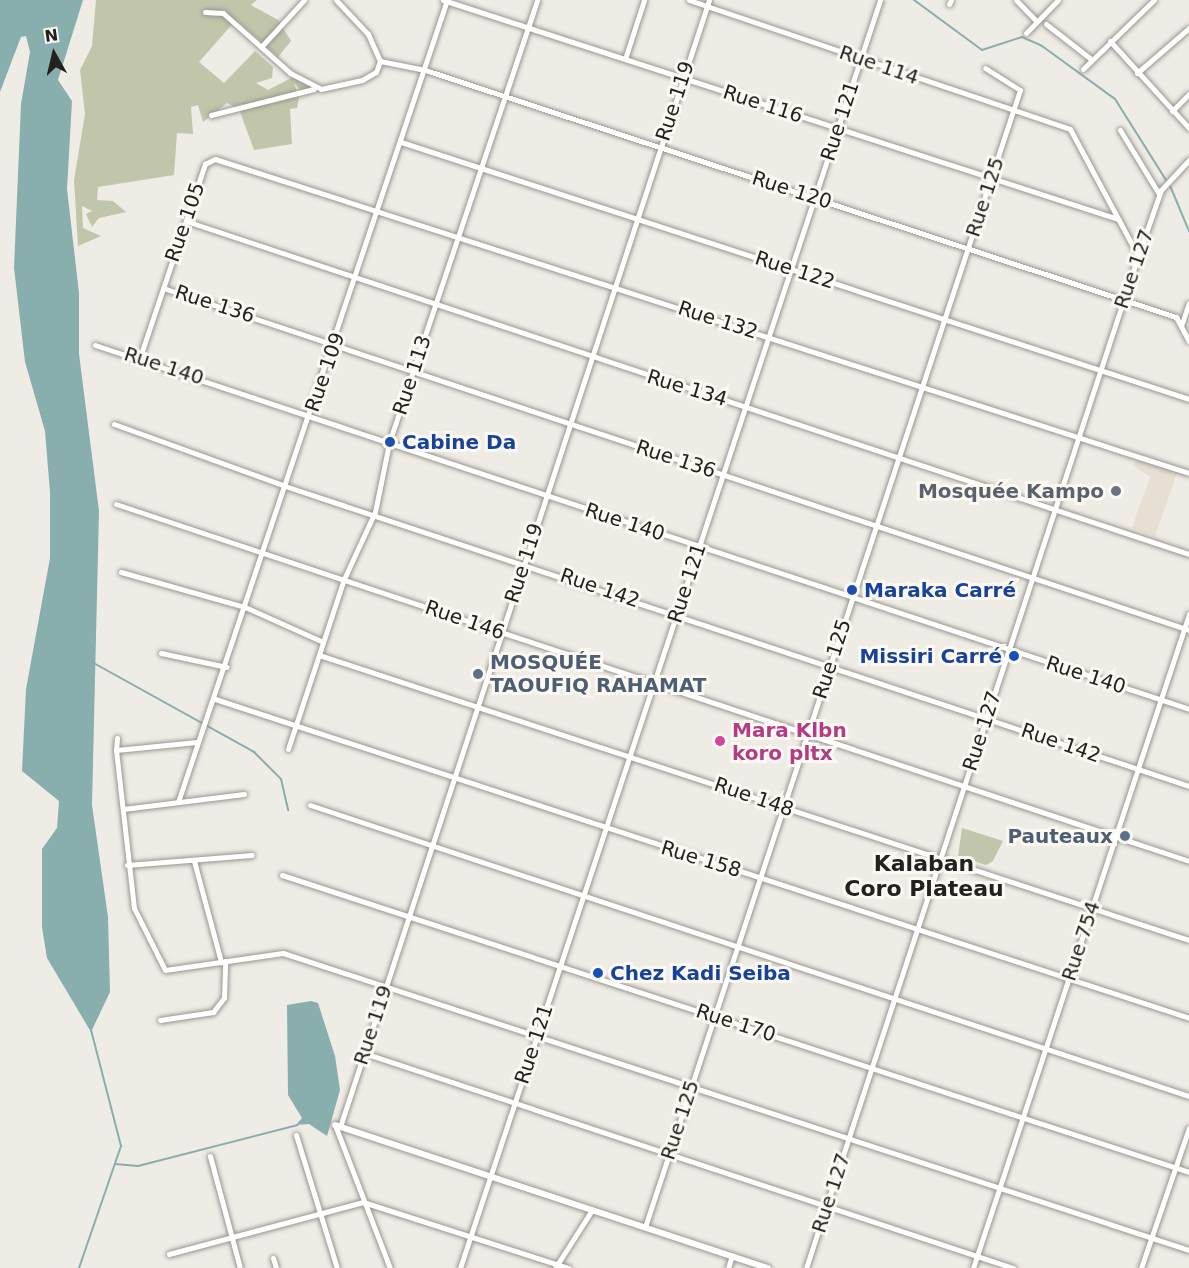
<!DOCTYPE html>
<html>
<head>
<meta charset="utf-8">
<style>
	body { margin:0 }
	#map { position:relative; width:1189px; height:1268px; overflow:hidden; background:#efece5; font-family:"DejaVu Sans",sans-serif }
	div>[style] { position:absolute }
	.built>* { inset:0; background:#e6dfd2 }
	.green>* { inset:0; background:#c1c6ab }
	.water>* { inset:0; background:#88aeae }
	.stream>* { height:2px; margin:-1px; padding:0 1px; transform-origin:1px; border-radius:1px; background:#88aeae }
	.roads { filter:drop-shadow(0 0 2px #999690) drop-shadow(0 0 2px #999690) }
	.minor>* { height:5px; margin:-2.5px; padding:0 2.5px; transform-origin:2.5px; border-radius:2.5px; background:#fff }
	.tertiary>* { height:6px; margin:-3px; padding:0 3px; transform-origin:3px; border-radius:3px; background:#fff }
	.dots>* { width:16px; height:16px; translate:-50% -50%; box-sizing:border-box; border:3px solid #fcf9f3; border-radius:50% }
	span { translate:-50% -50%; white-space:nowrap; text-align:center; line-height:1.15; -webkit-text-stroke:6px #fcf9f3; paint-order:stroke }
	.street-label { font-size:20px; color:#22211f }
	.transit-label { font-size:20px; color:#164399; font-weight:700 }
	.left { translate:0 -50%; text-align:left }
	.right { translate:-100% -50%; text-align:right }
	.worship-label { font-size:20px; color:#5b616d; font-weight:700 }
	.service-label { font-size:20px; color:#4e5e75; font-weight:700 }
	.hotel-label { font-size:20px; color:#b23c85; font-weight:700 }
	.quarter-label { font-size:22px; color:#22211f; font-weight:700 }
	.north { position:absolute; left:24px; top:24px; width:60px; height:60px; -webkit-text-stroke:4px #fcf9f3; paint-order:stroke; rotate:352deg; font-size:16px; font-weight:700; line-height:24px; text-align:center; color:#22211f }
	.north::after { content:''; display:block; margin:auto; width:21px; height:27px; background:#22211f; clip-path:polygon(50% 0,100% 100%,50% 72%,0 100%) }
</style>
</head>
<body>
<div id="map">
	<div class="built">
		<div style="clip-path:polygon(1136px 460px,1177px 473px,1155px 536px,1132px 528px,1150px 477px,1134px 466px)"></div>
	</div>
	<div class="green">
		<div style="clip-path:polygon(96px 0,257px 0,251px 5px,278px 20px,291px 41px,278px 57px,236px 20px,199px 62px,224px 83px,255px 51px,273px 67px,272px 78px,256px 83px,268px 90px,297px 75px,314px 91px,301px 91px,294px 83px,299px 97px,297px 108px,290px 109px,292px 144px,254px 150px,239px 109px,227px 103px,203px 122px,198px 105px,191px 107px,193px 134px,177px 133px,174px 175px,98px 187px,97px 200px,113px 201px,126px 212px,99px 218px,92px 227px,86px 214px,92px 211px,82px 206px,83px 228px,101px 236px,78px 246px,74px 180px,85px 114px,80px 70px,92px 46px)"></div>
		<div style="clip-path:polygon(962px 828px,1003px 841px,993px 861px,986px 865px,958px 856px)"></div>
	</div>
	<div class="water">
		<div style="clip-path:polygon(0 0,83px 0,58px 80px,72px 101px,67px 189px,79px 293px,79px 354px,99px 511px,92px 805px,108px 917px,110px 992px,91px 1032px,47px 958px,42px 927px,42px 849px,57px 828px,59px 801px,22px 771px,26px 689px,50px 558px,50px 492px,45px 431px,25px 362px,14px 268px,21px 104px,30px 52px,26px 36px,21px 37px,0 92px)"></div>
		<div style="clip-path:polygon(311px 1001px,318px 1003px,335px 1056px,340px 1090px,327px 1136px,309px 1124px,296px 1125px,302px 1118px,288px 1095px,287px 1005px)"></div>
	</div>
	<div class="stream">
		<div style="left:914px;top:0;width:84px;rotate:36.3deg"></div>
		<div style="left:982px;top:50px;width:42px;rotate:-18deg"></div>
		<div style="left:1022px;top:37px;width:22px;rotate:24deg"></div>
		<div style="left:1042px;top:46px;width:90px;rotate:36deg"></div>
		<div style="left:1115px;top:99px;width:105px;rotate:57.8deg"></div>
		<div style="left:1171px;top:188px;width:47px;rotate:67.3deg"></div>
		<div style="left:90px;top:661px;width:188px;rotate:29deg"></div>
		<div style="left:254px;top:752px;width:38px;rotate:45deg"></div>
		<div style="left:281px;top:779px;width:32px;rotate:77deg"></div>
		<div style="left:115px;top:1164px;width:23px;rotate:5deg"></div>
		<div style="left:138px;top:1166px;width:165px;rotate:-14.4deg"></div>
		<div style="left:79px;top:1268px;width:129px;rotate:-71deg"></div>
		<div style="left:121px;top:1146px;width:120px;rotate:-104.5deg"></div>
	</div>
	<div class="roads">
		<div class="minor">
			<div style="left:443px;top:0;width:710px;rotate:17.98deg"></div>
			<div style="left:689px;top:0;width:402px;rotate:18.7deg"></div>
			<div style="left:1070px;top:129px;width:144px;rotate:61.8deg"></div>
			<div style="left:1016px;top:0;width:29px;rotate:46deg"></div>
			<div style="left:949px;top:4px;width:4px;rotate:-63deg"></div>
			<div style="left:205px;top:12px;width:18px;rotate:3deg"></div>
			<div style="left:223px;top:13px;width:90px;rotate:41.8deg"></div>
			<div style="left:290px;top:73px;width:35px;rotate:27deg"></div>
			<div style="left:321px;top:89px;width:42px;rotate:-12.4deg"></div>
			<div style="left:362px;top:80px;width:16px;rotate:-30deg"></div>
			<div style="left:376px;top:72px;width:12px;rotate:-70deg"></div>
			<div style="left:380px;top:61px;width:30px;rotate:-114deg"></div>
			<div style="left:368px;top:34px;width:47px;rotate:-133.3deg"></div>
			<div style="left:1046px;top:24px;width:57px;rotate:37.9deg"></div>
			<div style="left:1026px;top:33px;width:46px;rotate:-45.9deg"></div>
			<div style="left:1110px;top:41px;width:118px;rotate:47.8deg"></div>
			<div style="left:261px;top:47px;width:64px;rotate:-47.5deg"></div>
			<div style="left:625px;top:59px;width:62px;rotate:-72.1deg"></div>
			<div style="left:380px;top:61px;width:46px;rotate:11.3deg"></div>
			<div style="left:425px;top:70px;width:791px;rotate:18.21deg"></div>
			<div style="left:1176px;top:317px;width:27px;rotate:62deg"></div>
			<div style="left:1083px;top:69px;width:99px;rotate:-44.2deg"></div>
			<div style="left:1137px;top:73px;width:69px;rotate:-40.9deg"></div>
			<div style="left:1172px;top:111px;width:24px;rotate:-45deg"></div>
			<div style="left:211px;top:115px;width:106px;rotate:-14.2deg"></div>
			<div style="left:1120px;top:130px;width:75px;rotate:58.6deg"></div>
			<div style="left:401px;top:142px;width:829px;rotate:18.06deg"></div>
			<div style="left:186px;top:221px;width:1057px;rotate:18.37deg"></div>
			<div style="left:163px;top:288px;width:1081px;rotate:18.43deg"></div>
			<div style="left:1181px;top:326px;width:24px;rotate:-71deg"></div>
			<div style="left:95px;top:345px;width:1153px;rotate:18.4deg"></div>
			<div style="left:140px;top:357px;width:204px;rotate:-71.4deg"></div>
			<div style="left:205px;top:164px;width:11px;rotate:-27deg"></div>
			<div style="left:215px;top:159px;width:1023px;rotate:17.87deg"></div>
			<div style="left:114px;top:424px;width:182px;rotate:19.9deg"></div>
			<div style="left:285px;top:486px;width:952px;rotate:18.36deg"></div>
			<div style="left:116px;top:504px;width:1131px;rotate:18.4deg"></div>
			<div style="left:121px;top:572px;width:129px;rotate:15.8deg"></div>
			<div style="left:245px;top:607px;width:85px;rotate:24.2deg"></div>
			<div style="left:161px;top:653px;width:67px;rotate:12deg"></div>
			<div style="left:319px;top:655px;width:915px;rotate:18.14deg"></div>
			<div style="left:215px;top:699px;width:1025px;rotate:18.13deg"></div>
			<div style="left:197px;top:742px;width:81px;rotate:174.4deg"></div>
			<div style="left:116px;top:750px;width:159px;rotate:83.5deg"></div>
			<div style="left:134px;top:908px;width:69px;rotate:63.4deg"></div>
			<div style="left:165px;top:970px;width:119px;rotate:-8.2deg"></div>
			<div style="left:283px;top:953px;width:953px;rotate:18.15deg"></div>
			<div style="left:288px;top:749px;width:179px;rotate:-71.8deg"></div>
			<div style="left:344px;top:579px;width:74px;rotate:-65.2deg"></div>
			<div style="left:375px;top:512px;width:70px;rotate:-78.5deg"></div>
			<div style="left:389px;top:443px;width:467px;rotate:-71.5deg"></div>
			<div style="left:116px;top:750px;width:12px;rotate:-85deg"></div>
			<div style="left:178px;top:802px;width:846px;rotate:-71.46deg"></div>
			<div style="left:310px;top:805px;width:926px;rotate:18.32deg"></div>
			<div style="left:123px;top:809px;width:122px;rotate:-7.1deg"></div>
			<div style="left:194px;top:861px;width:105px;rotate:75deg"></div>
			<div style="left:127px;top:865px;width:125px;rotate:-4.6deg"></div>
			<div style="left:282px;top:875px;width:954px;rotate:18.13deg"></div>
			<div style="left:160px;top:1020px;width:54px;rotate:-8.6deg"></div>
			<div style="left:213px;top:1012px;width:18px;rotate:-52deg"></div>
			<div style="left:224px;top:998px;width:37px;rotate:-88deg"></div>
			<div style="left:364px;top:1053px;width:684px;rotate:18.33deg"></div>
			<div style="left:335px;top:1125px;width:153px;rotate:69deg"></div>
			<div style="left:340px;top:1127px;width:1186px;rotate:-71.87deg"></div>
			<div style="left:296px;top:1135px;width:139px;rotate:72.9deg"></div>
			<div style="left:210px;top:1156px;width:116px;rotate:75deg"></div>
			<div style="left:645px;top:1227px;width:1197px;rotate:-71.75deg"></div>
			<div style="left:1020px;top:90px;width:41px;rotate:-147.8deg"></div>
			<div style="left:169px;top:1254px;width:201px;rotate:-15deg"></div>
			<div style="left:363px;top:1202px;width:216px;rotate:17.8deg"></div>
			<div style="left:273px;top:1258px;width:10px;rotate:73deg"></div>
			<div style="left:460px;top:1268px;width:1336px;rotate:-71.67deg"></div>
			<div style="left:555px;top:1268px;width:69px;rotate:-57.5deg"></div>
			<div style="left:728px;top:1268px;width:13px;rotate:-72deg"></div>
			<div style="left:806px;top:1268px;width:1065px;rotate:-71.84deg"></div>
			<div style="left:1138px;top:256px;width:70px;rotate:-70.8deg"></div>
			<div style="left:1161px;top:190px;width:41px;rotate:-47deg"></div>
			<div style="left:973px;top:1268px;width:689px;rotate:-71.72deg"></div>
			<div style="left:1141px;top:1268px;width:148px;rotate:-71.1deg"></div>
		</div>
		<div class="tertiary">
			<div style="left:335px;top:1125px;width:456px;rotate:18.3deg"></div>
		</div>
	</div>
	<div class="dots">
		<div style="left:390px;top:442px;background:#1a4fb4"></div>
		<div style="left:1116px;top:491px;background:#6b7280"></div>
		<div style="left:852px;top:590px;background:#1a4fb4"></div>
		<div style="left:1014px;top:656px;background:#1a4fb4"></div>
		<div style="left:478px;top:674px;background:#5c6f8a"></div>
		<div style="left:720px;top:741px;background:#d1479c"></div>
		<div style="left:1125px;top:836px;background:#5c6f8a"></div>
		<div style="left:598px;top:973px;background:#1a4fb4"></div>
	</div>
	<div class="street-label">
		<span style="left:879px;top:65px;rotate:19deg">Rue 114</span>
		<span style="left:675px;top:101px;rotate:-72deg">Rue 119</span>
		<span style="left:763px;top:104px;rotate:18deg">Rue 116</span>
		<span style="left:840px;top:121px;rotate:-72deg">Rue 121</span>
		<span style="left:792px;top:190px;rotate:18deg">Rue 120</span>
		<span style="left:985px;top:197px;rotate:-72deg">Rue 125</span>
		<span style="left:185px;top:222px;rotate:-71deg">Rue 105</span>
		<span style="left:1134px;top:269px;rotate:-71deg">Rue 127</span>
		<span style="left:795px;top:270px;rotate:18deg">Rue 122</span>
		<span style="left:215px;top:304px;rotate:18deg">Rue 136</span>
		<span style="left:718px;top:320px;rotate:18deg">Rue 132</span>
		<span style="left:164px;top:366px;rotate:18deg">Rue 140</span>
		<span style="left:325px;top:372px;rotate:-71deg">Rue 109</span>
		<span style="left:412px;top:375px;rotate:-72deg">Rue 113</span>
		<span style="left:687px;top:388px;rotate:17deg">Rue 134</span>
		<span style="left:676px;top:459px;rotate:18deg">Rue 136</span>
		<span style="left:625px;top:522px;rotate:18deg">Rue 140</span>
		<span style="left:524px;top:563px;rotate:-72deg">Rue 119</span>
		<span style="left:687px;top:583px;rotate:-72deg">Rue 121</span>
		<span style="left:600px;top:588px;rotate:19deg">Rue 142</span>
		<span style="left:465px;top:620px;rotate:19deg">Rue 146</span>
		<span style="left:832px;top:659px;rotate:-72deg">Rue 125</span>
		<span style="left:1086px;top:675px;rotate:18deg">Rue 140</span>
		<span style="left:982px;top:731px;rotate:-72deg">Rue 127</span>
		<span style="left:1061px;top:743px;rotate:19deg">Rue 142</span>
		<span style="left:754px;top:797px;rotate:19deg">Rue 148</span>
		<span style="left:701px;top:859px;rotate:17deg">Rue 158</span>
		<span style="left:1081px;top:941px;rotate:-72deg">Rue 754</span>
		<span style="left:736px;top:1023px;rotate:18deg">Rue 170</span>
		<span style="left:373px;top:1025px;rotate:-72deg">Rue 119</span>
		<span style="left:534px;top:1044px;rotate:-72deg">Rue 121</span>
		<span style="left:680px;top:1120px;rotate:-72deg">Rue 125</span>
		<span style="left:831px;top:1193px;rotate:-72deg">Rue 127</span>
	</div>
	<div class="transit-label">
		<span class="left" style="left:402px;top:442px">Cabine Da</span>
		<span class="left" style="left:864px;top:590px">Maraka Carré</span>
		<span class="right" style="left:1002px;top:656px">Missiri Carré</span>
		<span class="left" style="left:610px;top:973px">Chez Kadi Seiba</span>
	</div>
	<div class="worship-label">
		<span class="right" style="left:1104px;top:491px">Mosquée Kampo</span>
	</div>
	<div class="service-label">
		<span class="left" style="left:490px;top:674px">MOSQUÉE<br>TAOUFIQ RAHAMAT</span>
		<span class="right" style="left:1113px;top:836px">Pauteaux</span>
	</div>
	<div class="hotel-label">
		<span class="left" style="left:732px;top:742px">Mara Klbn<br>koro pltx</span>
	</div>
	<div class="quarter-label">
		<span style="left:924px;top:876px">Kalaban<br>Coro Plateau</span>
	</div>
	<div class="north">N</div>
</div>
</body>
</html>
